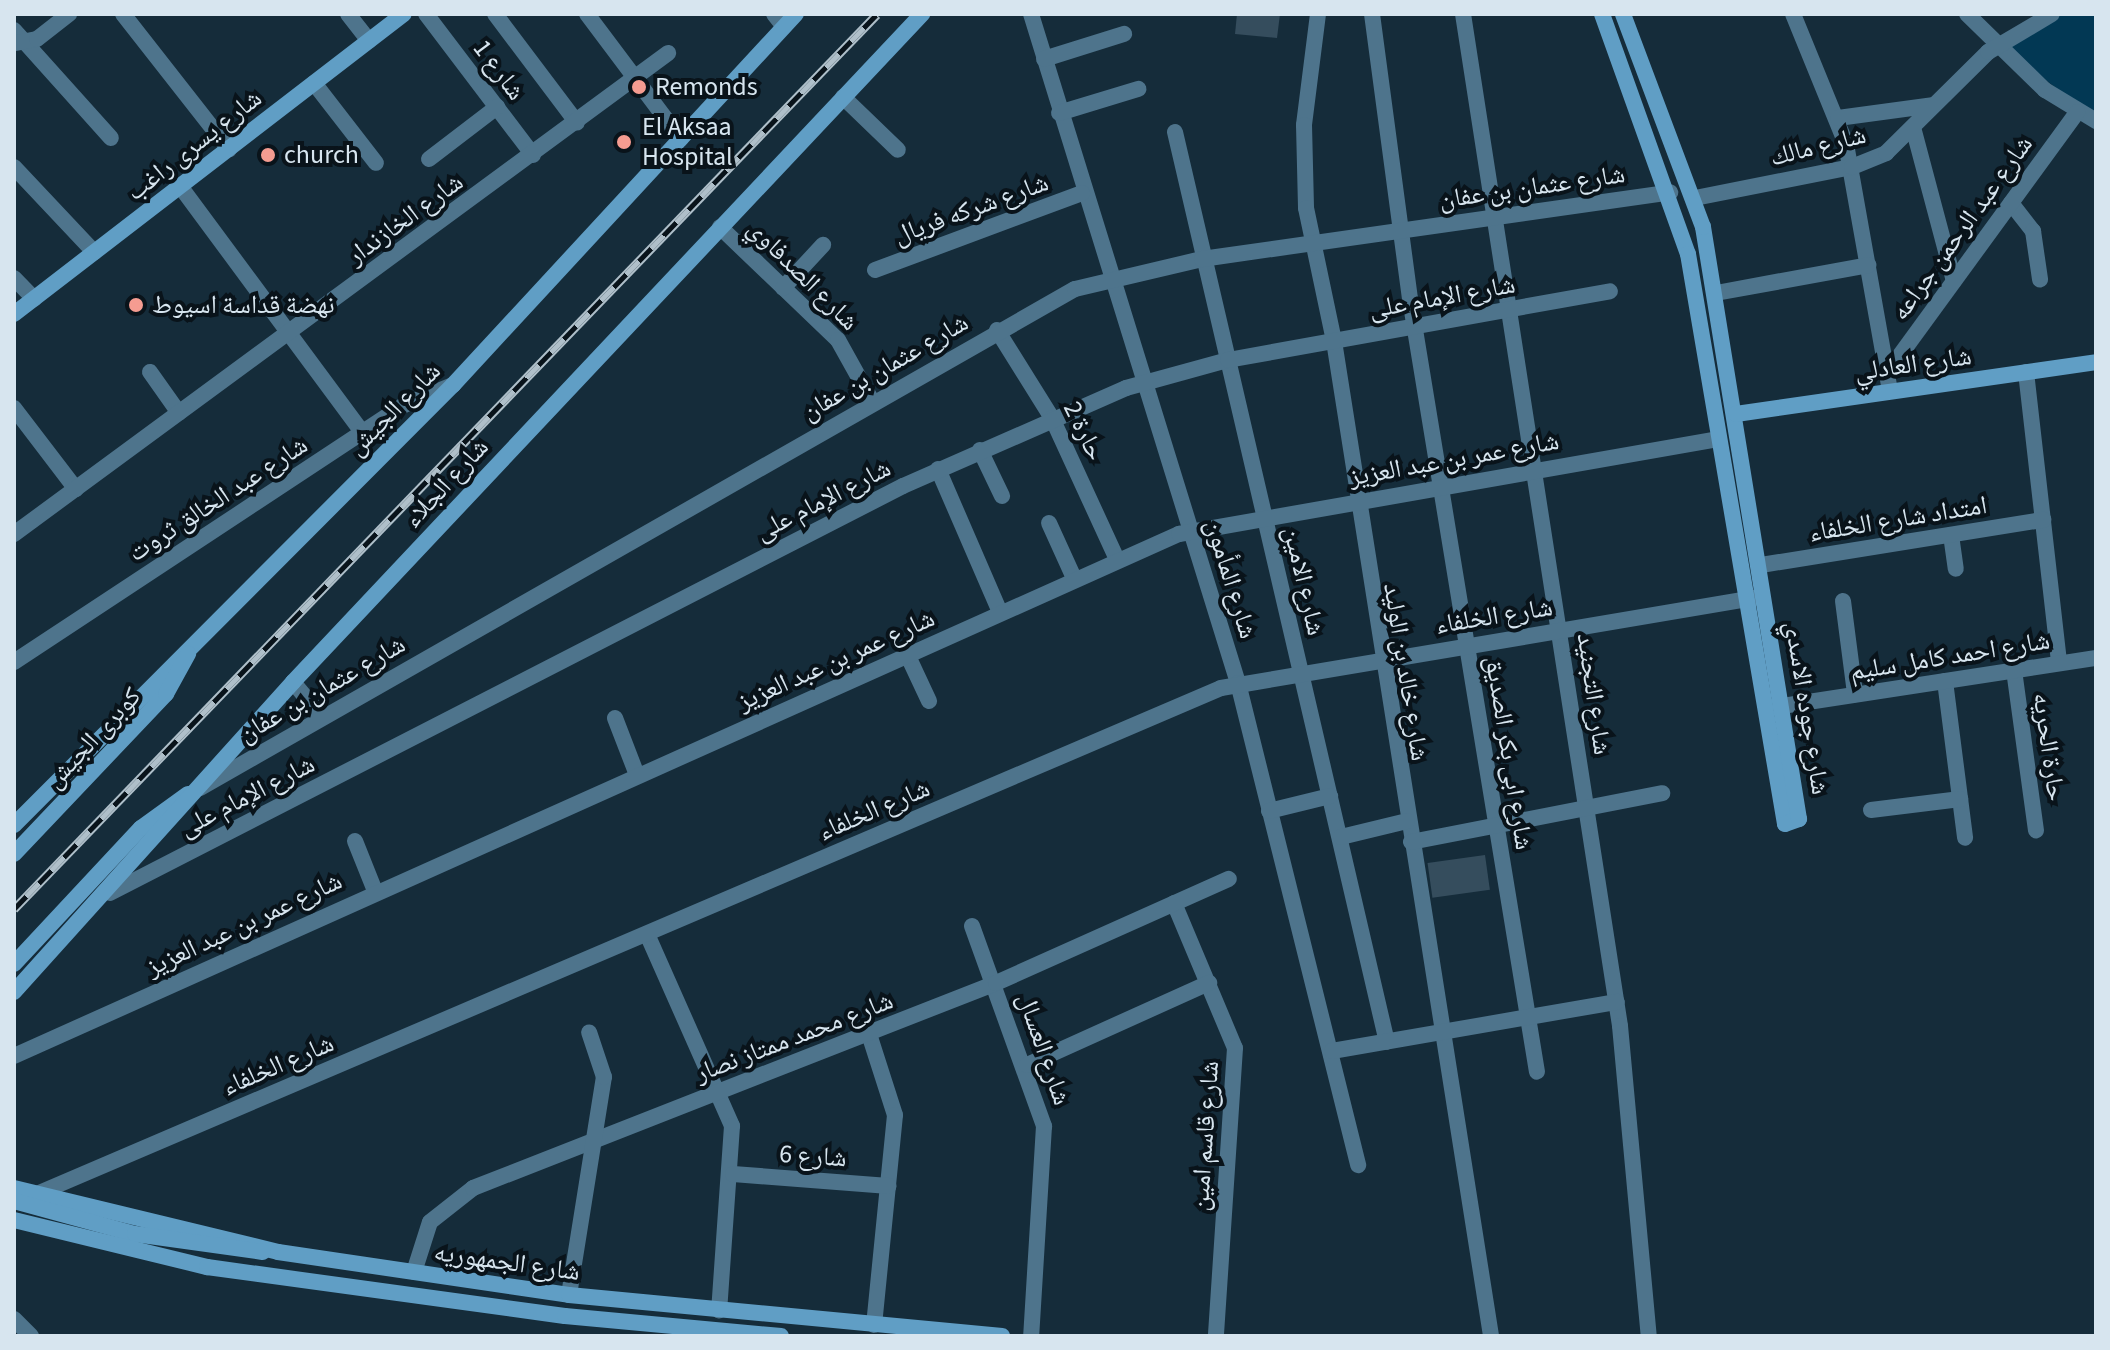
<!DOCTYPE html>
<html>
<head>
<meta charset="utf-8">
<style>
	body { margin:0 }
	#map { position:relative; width:2110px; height:1350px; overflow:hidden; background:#152c3a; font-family:"Source Sans 3","Noto Naskh Arabic",sans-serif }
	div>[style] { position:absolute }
	.green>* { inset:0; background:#023854 }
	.building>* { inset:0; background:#354d5d; transform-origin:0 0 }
	.street>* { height:16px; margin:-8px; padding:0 8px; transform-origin:8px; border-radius:8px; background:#4e748c }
	.secondary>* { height:16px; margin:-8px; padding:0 8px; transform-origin:8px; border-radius:8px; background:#609ec5 }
	.rail>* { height:9px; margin-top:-4.5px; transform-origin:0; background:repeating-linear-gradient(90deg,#09131a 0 18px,#afbfc9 0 36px); box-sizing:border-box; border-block:2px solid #afbfc9 }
	.dots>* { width:22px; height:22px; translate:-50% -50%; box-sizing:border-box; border:4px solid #09131a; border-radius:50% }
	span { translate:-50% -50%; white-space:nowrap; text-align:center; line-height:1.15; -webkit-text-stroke:8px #09131a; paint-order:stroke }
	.street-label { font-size:26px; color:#d7e5ef }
	.poi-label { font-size:26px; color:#d7e5ef }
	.left { translate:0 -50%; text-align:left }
	.frame { position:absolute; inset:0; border:16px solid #d7e5ef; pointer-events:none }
</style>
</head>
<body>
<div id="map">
	<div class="green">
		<div style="clip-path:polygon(2055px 14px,2096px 14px,2096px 118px,1999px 45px)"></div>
	</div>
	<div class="building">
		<div style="clip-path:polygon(1237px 14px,1280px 14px,1277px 38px,1235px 34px)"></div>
		<div style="left:1485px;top:855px;width:35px;height:58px;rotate:82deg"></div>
	</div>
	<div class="street">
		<div style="left:123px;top:14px;width:172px;rotate:51.9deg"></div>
		<div style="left:348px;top:14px;width:34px;rotate:52deg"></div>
		<div style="left:426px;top:14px;width:177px;rotate:52.8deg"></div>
		<div style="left:495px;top:14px;width:136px;rotate:53deg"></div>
		<div style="left:587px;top:14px;width:156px;rotate:53.1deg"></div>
		<div style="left:774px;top:14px;width:16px;rotate:52deg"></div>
		<div style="left:1031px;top:14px;width:700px;rotate:72.81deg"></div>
		<div style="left:1238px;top:683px;width:497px;rotate:76deg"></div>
		<div style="left:1318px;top:14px;width:112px;rotate:97.2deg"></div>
		<div style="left:1304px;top:125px;width:83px;rotate:88.6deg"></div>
		<div style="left:1306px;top:208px;width:136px;rotate:78.1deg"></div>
		<div style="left:1334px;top:341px;width:1007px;rotate:81.03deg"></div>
		<div style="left:1372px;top:14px;width:288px;rotate:82.4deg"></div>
		<div style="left:1410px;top:299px;width:783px;rotate:80.67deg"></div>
		<div style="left:1463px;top:14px;width:1024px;rotate:81.18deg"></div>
		<div style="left:1620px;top:1026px;width:311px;rotate:84.7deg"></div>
		<div style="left:1793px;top:14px;width:140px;rotate:67.8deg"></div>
		<div style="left:1846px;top:144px;width:251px;rotate:79.9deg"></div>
		<div style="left:1967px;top:14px;width:109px;rotate:44.3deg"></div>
		<div style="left:2045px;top:90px;width:60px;rotate:31.3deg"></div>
		<div style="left:14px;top:30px;width:145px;rotate:48.1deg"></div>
		<div style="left:16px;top:43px;width:21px;rotate:-11deg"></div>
		<div style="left:37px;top:39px;width:41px;rotate:-38deg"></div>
		<div style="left:1044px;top:59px;width:84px;rotate:-17.4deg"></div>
		<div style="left:314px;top:83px;width:101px;rotate:52.2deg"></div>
		<div style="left:843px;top:97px;width:76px;rotate:43.9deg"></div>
		<div style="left:1059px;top:113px;width:83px;rotate:-16.9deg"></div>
		<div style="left:1838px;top:118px;width:97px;rotate:-7.7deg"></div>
		<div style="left:1914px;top:131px;width:155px;rotate:75.1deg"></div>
		<div style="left:1175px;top:132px;width:934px;rotate:76.89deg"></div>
		<div style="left:429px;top:159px;width:86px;rotate:-37.4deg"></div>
		<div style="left:14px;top:167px;width:117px;rotate:46.7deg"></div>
		<div style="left:180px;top:186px;width:307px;rotate:53.5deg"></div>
		<div style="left:1695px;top:198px;width:160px;rotate:-11.2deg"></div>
		<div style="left:1852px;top:167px;width:37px;rotate:-22deg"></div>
		<div style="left:1886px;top:153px;width:144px;rotate:-44.7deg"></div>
		<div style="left:1988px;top:52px;width:74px;rotate:-30.7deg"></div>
		<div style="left:2011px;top:203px;width:36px;rotate:52deg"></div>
		<div style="left:2033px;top:231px;width:49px;rotate:81.7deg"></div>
		<div style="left:720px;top:227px;width:163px;rotate:43.8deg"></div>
		<div style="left:838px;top:340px;width:72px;rotate:60.9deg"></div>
		<div style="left:875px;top:270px;width:221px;rotate:-20.4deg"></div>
		<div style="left:14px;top:278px;width:29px;rotate:46deg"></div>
		<div style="left:783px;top:288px;width:59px;rotate:-47.1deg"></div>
		<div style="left:1716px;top:293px;width:155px;rotate:-10.4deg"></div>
		<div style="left:997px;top:330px;width:104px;rotate:58deg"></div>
		<div style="left:1052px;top:418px;width:155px;rotate:65.3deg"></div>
		<div style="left:150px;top:372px;width:50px;rotate:54.7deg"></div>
		<div style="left:2026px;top:372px;width:293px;rotate:83.5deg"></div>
		<div style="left:1887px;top:373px;width:323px;rotate:-53.9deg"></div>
		<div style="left:14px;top:408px;width:102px;rotate:52.6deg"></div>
		<div style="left:980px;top:450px;width:51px;rotate:64.4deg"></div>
		<div style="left:938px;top:469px;width:156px;rotate:66.6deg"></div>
		<div style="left:1049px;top:523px;width:60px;rotate:65.6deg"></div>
		<div style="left:14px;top:534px;width:812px;rotate:-36.33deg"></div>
		<div style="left:1951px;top:535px;width:34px;rotate:82deg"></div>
		<div style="left:1761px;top:565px;width:286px;rotate:-9.1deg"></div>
		<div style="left:1843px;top:601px;width:94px;rotate:82.6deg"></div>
		<div style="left:907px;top:654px;width:52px;rotate:64.9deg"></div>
		<div style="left:14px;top:662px;width:467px;rotate:-33.4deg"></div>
		<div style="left:404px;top:405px;width:53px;rotate:-22.2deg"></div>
		<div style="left:2014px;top:670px;width:162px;rotate:82.2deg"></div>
		<div style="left:1945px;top:681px;width:158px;rotate:82.7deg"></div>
		<div style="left:293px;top:682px;width:44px;rotate:50.5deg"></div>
		<div style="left:1769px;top:708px;width:331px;rotate:-8.7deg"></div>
		<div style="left:615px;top:718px;width:61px;rotate:68.9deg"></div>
		<div style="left:200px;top:788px;width:1007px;rotate:-29.7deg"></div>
		<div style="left:1075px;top:289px;width:130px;rotate:-13.3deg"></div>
		<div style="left:1202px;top:259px;width:473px;rotate:-8.1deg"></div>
		<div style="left:1871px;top:810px;width:90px;rotate:-7deg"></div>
		<div style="left:1269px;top:811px;width:63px;rotate:-13.8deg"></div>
		<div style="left:1341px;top:837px;width:68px;rotate:-13.6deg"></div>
		<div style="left:355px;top:841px;width:54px;rotate:68.2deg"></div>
		<div style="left:1411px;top:842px;width:256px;rotate:-11deg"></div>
		<div style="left:110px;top:893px;width:891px;rotate:-27.17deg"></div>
		<div style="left:903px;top:486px;width:244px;rotate:-23.7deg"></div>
		<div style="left:1126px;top:388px;width:106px;rotate:-15.4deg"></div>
		<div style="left:1228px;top:360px;width:388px;rotate:-10.2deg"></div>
		<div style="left:1174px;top:903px;width:157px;rotate:67.2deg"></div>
		<div style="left:1235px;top:1048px;width:289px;rotate:93.8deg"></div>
		<div style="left:972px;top:926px;width:213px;rotate:70.2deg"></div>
		<div style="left:1044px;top:1126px;width:210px;rotate:93.5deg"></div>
		<div style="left:647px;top:934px;width:210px;rotate:66.1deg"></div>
		<div style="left:732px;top:1126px;width:185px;rotate:94deg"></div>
		<div style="left:869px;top:1034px;width:85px;rotate:72.2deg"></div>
		<div style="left:895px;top:1115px;width:211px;rotate:95.7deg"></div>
		<div style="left:1332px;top:1051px;width:289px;rotate:-9.8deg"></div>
		<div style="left:14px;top:1056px;width:1277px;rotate:-24.14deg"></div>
		<div style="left:1179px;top:534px;width:547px;rotate:-10deg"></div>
		<div style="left:1027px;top:1065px;width:200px;rotate:-24.3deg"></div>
		<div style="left:733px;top:1174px;width:156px;rotate:4.4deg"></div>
		<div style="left:39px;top:1193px;width:1285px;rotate:-23.13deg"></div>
		<div style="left:1221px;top:688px;width:547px;rotate:-9.58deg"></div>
		<div style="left:414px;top:1272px;width:52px;rotate:-72.3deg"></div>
		<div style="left:430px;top:1222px;width:55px;rotate:-38.3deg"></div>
		<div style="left:473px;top:1188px;width:562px;rotate:-21.4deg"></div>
		<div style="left:996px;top:983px;width:255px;rotate:-24.1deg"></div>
		<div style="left:569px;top:1295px;width:221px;rotate:-80.9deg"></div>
		<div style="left:604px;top:1077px;width:47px;rotate:-108.4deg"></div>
		<div style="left:14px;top:1319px;width:24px;rotate:45deg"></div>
	</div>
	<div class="secondary">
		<div style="left:1602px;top:14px;width:255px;rotate:70.3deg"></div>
		<div style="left:1688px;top:254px;width:578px;rotate:80.34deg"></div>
		<div style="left:1785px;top:824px;width:15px;rotate:-20deg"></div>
		<div style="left:1799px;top:819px;width:600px;rotate:-99.21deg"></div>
		<div style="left:1703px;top:227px;width:228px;rotate:-110.6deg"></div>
		<div style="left:14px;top:314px;width:492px;rotate:-37.6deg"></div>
		<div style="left:1736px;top:414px;width:364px;rotate:-8.2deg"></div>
		<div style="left:14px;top:825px;width:622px;rotate:-45.07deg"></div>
		<div style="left:453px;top:385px;width:505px;rotate:-47.25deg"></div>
		<div style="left:14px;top:854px;width:221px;rotate:-46.5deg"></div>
		<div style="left:166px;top:694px;width:46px;rotate:-61.2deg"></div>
		<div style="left:14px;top:964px;width:186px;rotate:-47deg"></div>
		<div style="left:141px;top:828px;width:58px;rotate:-35.9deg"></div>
		<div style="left:14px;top:992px;width:417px;rotate:-48deg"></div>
		<div style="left:293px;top:682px;width:918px;rotate:-46.72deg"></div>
		<div style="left:14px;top:1188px;width:272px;rotate:13.6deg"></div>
		<div style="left:278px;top:1252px;width:294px;rotate:8.4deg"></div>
		<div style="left:569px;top:1295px;width:435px;rotate:5.4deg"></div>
		<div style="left:14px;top:1201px;width:125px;rotate:15.3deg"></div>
		<div style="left:135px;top:1234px;width:129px;rotate:8deg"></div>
		<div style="left:14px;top:1220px;width:199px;rotate:13.7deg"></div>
		<div style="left:207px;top:1267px;width:361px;rotate:7.8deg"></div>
		<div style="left:565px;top:1316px;width:217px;rotate:5.3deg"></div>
	</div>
	<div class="rail">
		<div style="left:14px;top:909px;width:1243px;rotate:-46.04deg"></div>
	</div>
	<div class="dots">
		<div style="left:639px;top:87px;background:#f59c91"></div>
		<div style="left:624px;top:142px;background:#f59c91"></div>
		<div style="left:268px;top:155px;background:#f59c91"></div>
		<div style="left:136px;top:305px;background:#f59c91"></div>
	</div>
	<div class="street-label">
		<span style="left:499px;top:70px;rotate:53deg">شارع 1</span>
		<span style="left:194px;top:145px;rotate:-38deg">شارع يسرى راغب</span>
		<span style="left:1818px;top:146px;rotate:-14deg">شارع مالك</span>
		<span style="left:1532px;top:187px;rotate:-8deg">شارع عثمان بن عفان</span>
		<span style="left:971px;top:209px;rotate:-20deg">شارع شركه فريال</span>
		<span style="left:405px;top:219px;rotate:-36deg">شارع الخازندار</span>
		<span style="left:1962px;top:228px;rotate:-54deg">شارع عبد الرحمن جراعه</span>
		<span style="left:803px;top:275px;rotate:45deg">شارع الصدفاوي</span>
		<span style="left:1442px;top:297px;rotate:-10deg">شارع الإمام على</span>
		<span style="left:1913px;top:364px;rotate:-8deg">شارع العادلي</span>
		<span style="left:885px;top:367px;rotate:-30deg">شارع عثمان بن عفان</span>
		<span style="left:394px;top:409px;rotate:-45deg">شارع الجيش</span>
		<span style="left:1084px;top:431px;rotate:64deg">حارة 2</span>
		<span style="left:1454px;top:459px;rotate:-10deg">شارع عمر بن عبد العزيز</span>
		<span style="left:446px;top:483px;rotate:-47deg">شارع الجلاء</span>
		<span style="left:218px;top:499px;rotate:-33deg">شارع عبد الخالق ثروت</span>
		<span style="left:823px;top:500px;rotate:-27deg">شارع الإمام على</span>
		<span style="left:1898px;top:519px;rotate:-9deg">امتداد شارع الخلفاء</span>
		<span style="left:1231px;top:579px;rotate:73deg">شارع المأمون</span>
		<span style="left:1304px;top:581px;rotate:77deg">شارع الامين</span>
		<span style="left:1494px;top:616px;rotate:-9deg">شارع الخلفاء</span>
		<span style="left:1950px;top:656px;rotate:-9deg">شارع احمد كامل سليم</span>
		<span style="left:836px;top:660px;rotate:-24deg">شارع عمر بن عبد العزيز</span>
		<span style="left:1406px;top:672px;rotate:81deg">شارع خالد بن الوليد</span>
		<span style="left:322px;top:689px;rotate:-30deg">شارع عثمان بن عفان</span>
		<span style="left:1594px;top:694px;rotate:82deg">شارع التجنيد</span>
		<span style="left:1807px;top:708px;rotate:81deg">شارع جوده الاسدي</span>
		<span style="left:93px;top:738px;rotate:-47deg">كوبرى الجيش</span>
		<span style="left:2049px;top:747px;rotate:82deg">حارة الحريه</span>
		<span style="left:1509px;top:753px;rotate:81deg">شارع ابى بكر الصديق</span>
		<span style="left:247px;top:796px;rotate:-27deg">شارع الإمام على</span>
		<span style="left:874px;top:810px;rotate:-23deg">شارع الخلفاء</span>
		<span style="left:244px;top:924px;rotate:-25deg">شارع عمر بن عبد العزيز</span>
		<span style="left:794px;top:1037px;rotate:-21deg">شارع محمد ممتاز نصار</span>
		<span style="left:1044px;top:1049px;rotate:71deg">شارع العسال</span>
		<span style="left:278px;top:1065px;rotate:-23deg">شارع الخلفاء</span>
		<span style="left:1205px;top:1136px;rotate:-86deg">شارع قاسم امين</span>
		<span style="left:813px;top:1156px;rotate:4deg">شارع 6</span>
		<span style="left:507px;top:1262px;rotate:8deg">شارع الجمهوريه</span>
	</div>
	<div class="poi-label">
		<span class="left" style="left:655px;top:87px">Remonds</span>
		<span class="left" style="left:642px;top:142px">El Aksaa<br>Hospital</span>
		<span class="left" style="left:284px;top:155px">church</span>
		<span class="left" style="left:152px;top:305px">نهضة قداسة اسيوط</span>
	</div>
	<div class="frame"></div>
</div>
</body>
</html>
